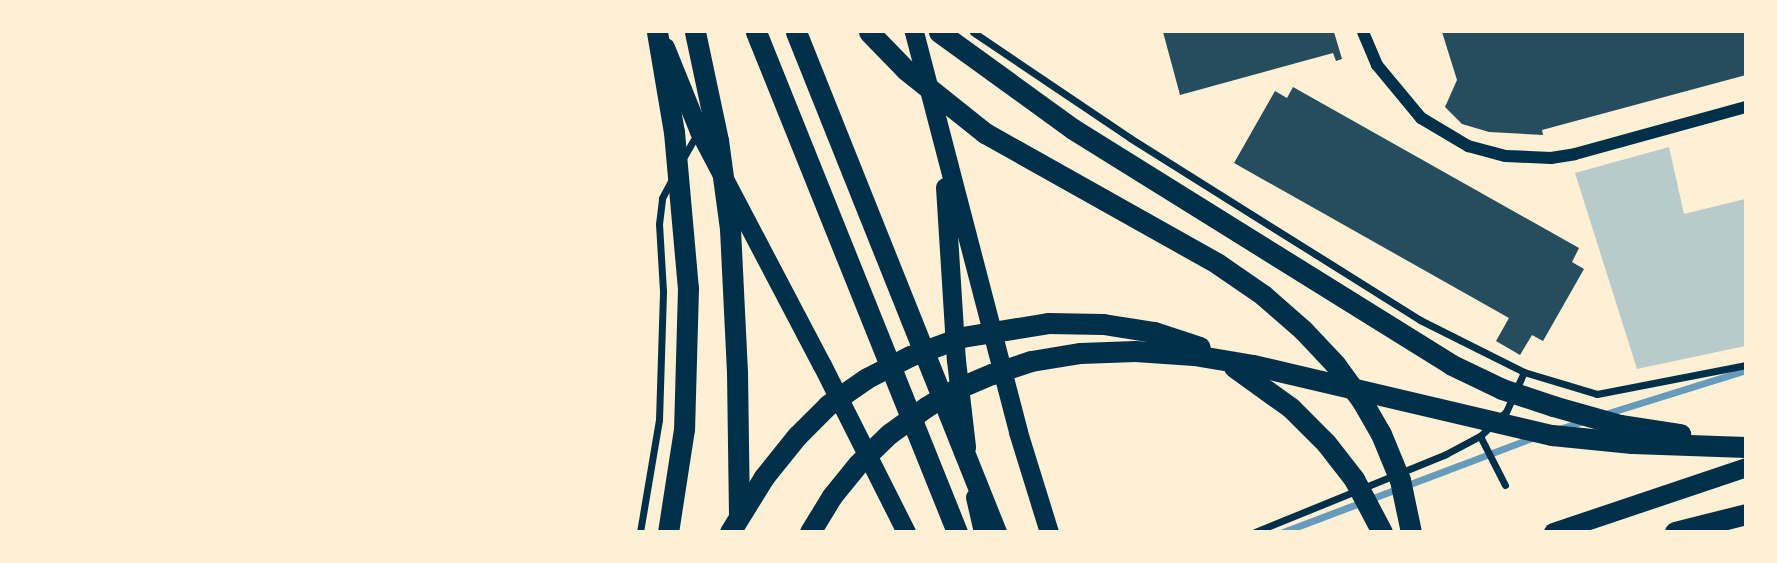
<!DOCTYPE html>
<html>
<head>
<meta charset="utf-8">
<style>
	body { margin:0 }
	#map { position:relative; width:1777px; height:563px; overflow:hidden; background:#fdf0d5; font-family:"Varela Round",sans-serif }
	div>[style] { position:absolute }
	.green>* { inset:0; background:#b9caca }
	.stream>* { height:7px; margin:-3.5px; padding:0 3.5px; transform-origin:3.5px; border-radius:3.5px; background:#669bbc }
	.building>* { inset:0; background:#264d5e }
	.minor>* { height:7px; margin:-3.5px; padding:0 3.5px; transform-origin:3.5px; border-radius:3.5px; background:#003049 }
	.tertiary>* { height:12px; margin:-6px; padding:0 6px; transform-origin:6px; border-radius:6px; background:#003049 }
	.trunk>* { height:19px; margin:-9.5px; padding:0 9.5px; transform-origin:9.5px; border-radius:9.5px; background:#003049 }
	.motorway>* { height:21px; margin:-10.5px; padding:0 10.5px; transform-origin:10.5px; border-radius:10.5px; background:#003049 }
	span { translate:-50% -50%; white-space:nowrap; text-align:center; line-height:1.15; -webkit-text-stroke:7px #fdf0d5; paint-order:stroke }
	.frame { position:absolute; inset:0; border:33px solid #fdf0d5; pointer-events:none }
</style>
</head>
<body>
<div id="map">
	<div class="green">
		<div style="clip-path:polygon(1669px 147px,1684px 214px,1745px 199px,1745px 346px,1637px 369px,1575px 173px)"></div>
	</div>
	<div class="stream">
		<div style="left:1605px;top:414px;width:148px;rotate:-17.3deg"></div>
		<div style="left:1559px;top:429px;width:26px;rotate:-18deg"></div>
		<div style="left:1283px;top:532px;width:268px;rotate:-20.7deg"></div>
	</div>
	<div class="building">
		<div style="clip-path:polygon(1163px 32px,1334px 32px,1342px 59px,1336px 61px,1333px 53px,1180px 95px)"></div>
		<div style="clip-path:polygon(1442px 32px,1746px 32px,1746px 75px,1542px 130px,1543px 135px,1489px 132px,1462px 124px,1445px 107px,1457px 80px)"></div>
		<div style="clip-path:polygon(1293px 87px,1579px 248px,1572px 262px,1584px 269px,1543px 341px,1532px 335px,1520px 355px,1496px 341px,1509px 318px,1234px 163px,1275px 91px,1287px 98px)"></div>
	</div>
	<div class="minor">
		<div style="left:973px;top:32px;width:189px;rotate:34deg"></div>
		<div style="left:1130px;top:138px;width:342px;rotate:32.1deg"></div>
		<div style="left:1420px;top:320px;width:116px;rotate:26.6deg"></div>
		<div style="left:1524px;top:372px;width:76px;rotate:16.8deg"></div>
		<div style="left:1597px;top:394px;width:152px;rotate:-11deg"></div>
		<div style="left:682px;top:160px;width:30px;rotate:-60deg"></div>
		<div style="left:1480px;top:436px;width:55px;rotate:63deg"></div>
		<div style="left:640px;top:532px;width:114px;rotate:-80.4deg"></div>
		<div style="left:659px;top:420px;width:129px;rotate:-88.2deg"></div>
		<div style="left:663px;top:291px;width:67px;rotate:-93.4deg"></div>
		<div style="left:659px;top:224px;width:26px;rotate:-83deg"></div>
		<div style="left:662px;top:198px;width:21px;rotate:-62deg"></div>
		<div style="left:1255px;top:532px;width:206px;rotate:-22.2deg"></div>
		<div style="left:1446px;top:454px;width:38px;rotate:-28deg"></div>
		<div style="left:1480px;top:436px;width:35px;rotate:-43deg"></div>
		<div style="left:1506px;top:412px;width:44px;rotate:-65.8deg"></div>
	</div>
	<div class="tertiary">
		<div style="left:1363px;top:32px;width:36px;rotate:67deg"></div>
		<div style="left:1377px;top:65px;width:69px;rotate:50.3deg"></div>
		<div style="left:1421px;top:118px;width:55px;rotate:30.8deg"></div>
		<div style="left:1468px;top:146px;width:39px;rotate:15deg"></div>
		<div style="left:1506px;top:156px;width:45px;rotate:2.5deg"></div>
		<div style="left:1551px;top:158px;width:24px;rotate:-9deg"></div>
		<div style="left:1575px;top:154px;width:177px;rotate:-15.4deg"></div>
	</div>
	<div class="trunk">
		<div style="left:914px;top:32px;width:413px;rotate:75.4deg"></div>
		<div style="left:1018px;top:432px;width:105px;rotate:72.8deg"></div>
		<div style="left:665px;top:47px;width:91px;rotate:68deg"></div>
		<div style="left:699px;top:131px;width:264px;rotate:62.3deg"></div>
		<div style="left:822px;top:365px;width:187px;rotate:63.3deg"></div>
		<div style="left:945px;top:187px;width:173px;rotate:86.4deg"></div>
		<div style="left:956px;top:360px;width:88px;rotate:83.4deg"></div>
		<div style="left:975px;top:497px;width:36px;rotate:77deg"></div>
		<div style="left:1553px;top:532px;width:204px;rotate:-18.6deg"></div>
	</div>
	<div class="motorway">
		<div style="left:657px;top:32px;width:101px;rotate:80.4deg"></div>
		<div style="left:674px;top:132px;width:157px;rotate:84.9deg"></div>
		<div style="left:688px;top:288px;width:141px;rotate:91.6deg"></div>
		<div style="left:684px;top:429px;width:104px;rotate:98.8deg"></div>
		<div style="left:695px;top:32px;width:110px;rotate:78deg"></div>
		<div style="left:718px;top:140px;width:90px;rotate:82.3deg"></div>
		<div style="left:730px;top:229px;width:143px;rotate:87.2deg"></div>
		<div style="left:737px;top:372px;width:143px;rotate:89.2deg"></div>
		<div style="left:756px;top:32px;width:539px;rotate:68.1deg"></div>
		<div style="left:796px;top:32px;width:539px;rotate:68.2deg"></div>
		<div style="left:869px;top:32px;width:53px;rotate:45.8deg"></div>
		<div style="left:906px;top:70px;width:101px;rotate:38.6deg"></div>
		<div style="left:985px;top:133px;width:267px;rotate:29.3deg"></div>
		<div style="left:1218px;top:264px;width:55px;rotate:34.6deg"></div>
		<div style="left:1263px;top:295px;width:53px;rotate:41.2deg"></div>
		<div style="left:1303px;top:330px;width:47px;rotate:46.7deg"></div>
		<div style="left:1335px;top:364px;width:46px;rotate:53.9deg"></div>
		<div style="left:1362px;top:401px;width:38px;rotate:60deg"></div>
		<div style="left:1381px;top:434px;width:50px;rotate:67.6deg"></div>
		<div style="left:1400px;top:480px;width:53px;rotate:78.1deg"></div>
		<div style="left:939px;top:32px;width:165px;rotate:35.9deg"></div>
		<div style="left:1073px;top:129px;width:446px;rotate:31.9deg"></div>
		<div style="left:1452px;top:365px;width:55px;rotate:25.6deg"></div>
		<div style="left:1502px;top:389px;width:54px;rotate:18.4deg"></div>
		<div style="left:1553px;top:406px;width:70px;rotate:15.8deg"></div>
		<div style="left:1620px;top:425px;width:61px;rotate:8.5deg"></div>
		<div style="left:1234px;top:367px;width:70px;rotate:35.7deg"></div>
		<div style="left:1291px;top:408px;width:49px;rotate:45deg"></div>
		<div style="left:1326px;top:443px;width:46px;rotate:52.1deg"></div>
		<div style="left:1354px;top:479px;width:60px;rotate:62.2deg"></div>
		<div style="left:730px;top:532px;width:65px;rotate:-58.3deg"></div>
		<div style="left:764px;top:477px;width:53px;rotate:-51.2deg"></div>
		<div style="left:797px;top:436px;width:44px;rotate:-45deg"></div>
		<div style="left:828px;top:405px;width:47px;rotate:-34.7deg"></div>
		<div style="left:867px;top:378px;width:48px;rotate:-27.1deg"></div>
		<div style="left:910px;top:356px;width:55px;rotate:-20.1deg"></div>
		<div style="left:962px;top:337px;width:87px;rotate:-9.2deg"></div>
		<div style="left:1048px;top:323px;width:55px;rotate:1deg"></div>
		<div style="left:1103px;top:324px;width:52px;rotate:8.9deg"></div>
		<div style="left:1154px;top:332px;width:48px;rotate:18.1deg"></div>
		<div style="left:810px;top:532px;width:42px;rotate:-58.6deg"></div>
		<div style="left:832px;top:496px;width:41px;rotate:-50.9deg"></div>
		<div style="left:858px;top:464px;width:43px;rotate:-44.1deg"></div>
		<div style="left:889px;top:434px;width:46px;rotate:-36.1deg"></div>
		<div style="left:926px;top:407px;width:35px;rotate:-31deg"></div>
		<div style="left:956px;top:389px;width:39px;rotate:-23deg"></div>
		<div style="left:992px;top:374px;width:41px;rotate:-18.4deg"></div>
		<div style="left:1031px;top:361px;width:50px;rotate:-9.3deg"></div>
		<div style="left:1080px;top:353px;width:55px;rotate:-2.1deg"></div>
		<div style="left:1135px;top:351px;width:59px;rotate:3.9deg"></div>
		<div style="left:1194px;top:355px;width:60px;rotate:9.6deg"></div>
		<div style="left:1253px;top:365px;width:307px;rotate:13.2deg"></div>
		<div style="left:1552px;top:435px;width:80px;rotate:5.7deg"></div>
		<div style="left:1632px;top:443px;width:114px;rotate:2deg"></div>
		<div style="left:1675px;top:532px;width:73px;rotate:-14.2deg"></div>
	</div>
	<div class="frame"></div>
</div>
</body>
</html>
